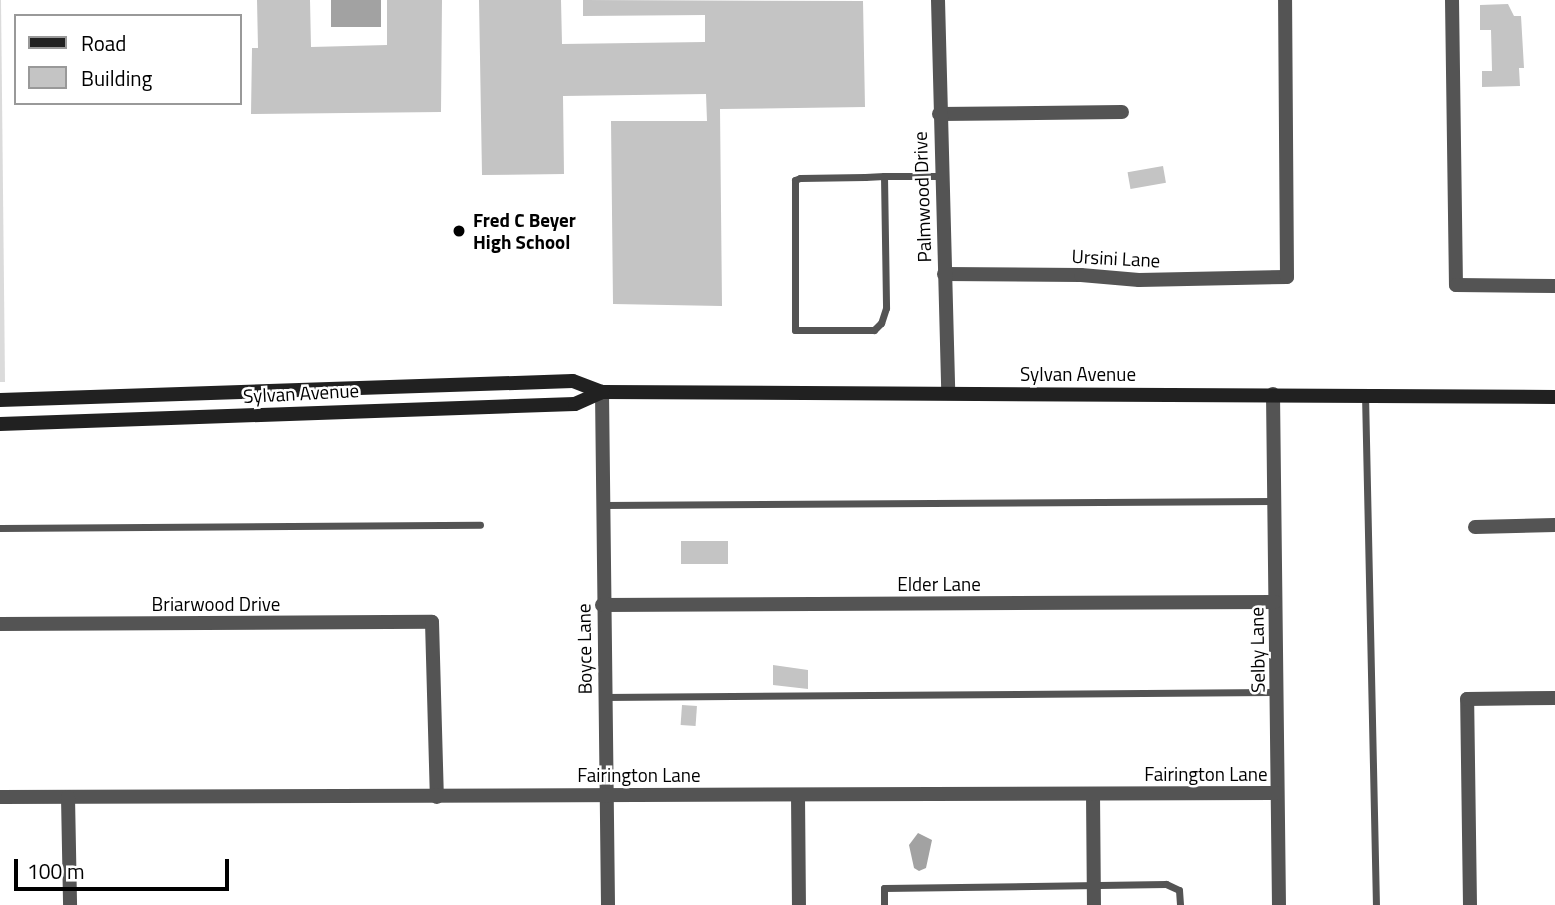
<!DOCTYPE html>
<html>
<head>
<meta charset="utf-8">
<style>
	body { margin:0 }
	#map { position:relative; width:1555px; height:905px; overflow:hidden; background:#fff; font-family:"Titillium Web",sans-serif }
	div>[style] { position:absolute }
	.green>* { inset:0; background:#dbdbdb }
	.water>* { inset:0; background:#a2a2a2; transform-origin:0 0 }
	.building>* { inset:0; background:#c4c4c4; transform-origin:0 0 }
	.service>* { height:7px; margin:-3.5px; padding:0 3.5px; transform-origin:3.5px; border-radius:3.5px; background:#545454 }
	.minor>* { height:14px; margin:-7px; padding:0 7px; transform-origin:7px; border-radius:7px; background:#545454 }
	.tertiary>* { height:14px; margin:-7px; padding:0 7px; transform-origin:7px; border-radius:7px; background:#545454 }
	.secondary>* { height:14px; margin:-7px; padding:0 7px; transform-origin:7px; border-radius:7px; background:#212121 }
	.dots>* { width:19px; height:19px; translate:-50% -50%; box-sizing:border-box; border:4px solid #fff; border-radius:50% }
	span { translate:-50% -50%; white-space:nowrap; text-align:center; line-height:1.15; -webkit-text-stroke:5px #fff; paint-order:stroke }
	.street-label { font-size:19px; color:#000 }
	.poi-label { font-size:19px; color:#000; font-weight:700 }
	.left { translate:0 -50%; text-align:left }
	.legend { position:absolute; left:14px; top:14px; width:228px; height:91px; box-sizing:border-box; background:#fff; border:2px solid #999; margin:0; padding:9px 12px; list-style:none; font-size:21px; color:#000 }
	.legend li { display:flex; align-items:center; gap:14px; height:35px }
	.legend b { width:35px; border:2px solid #999 }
	.scale { position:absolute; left:14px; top:859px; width:215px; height:32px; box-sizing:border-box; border:4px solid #000; border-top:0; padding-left:9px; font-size:21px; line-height:24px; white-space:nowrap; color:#000; -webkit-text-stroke:5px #fff; paint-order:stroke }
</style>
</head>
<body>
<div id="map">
	<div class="green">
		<div style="clip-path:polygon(0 0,1px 0,5px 382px,0 382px)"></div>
	</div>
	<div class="water">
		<div style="left:331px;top:0;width:50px;height:27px"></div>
		<div style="clip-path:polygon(918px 833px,932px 840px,926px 868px,919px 871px,914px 868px,909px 845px)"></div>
	</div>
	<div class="building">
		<div style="clip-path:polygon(257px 0,310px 0,311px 47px,387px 45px,387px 0,442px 0,441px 112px,251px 114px,252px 48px,258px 48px)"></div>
		<div style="clip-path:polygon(479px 0,561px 0,562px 44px,705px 42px,705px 15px,583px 16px,583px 0,863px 1px,865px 107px,720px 109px,722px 306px,613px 304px,611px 121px,707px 121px,706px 94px,563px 96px,564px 174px,482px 175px)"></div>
		<div style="clip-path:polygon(1508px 4px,1514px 16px,1521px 16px,1524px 68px,1519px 68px,1520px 86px,1482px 87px,1482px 71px,1492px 71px,1491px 30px,1480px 30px,1480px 5px)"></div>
		<div style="left:1163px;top:166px;width:17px;height:36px;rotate:80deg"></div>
		<div style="left:681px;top:541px;width:47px;height:23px"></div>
		<div style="clip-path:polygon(773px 665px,808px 670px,808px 689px,773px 685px)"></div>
		<div style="left:682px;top:705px;width:15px;height:20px;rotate:4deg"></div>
	</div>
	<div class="service">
		<div style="left:884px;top:176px;width:132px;rotate:89.1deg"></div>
		<div style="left:886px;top:308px;width:16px;rotate:108deg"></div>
		<div style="left:881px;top:323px;width:10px;rotate:135deg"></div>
		<div style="left:874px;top:330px;width:79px;rotate:180deg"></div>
		<div style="left:795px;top:330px;width:150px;rotate:-90deg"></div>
		<div style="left:795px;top:180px;width:5px;rotate:-22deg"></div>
		<div style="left:800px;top:178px;width:65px;rotate:-0.9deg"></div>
		<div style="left:865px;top:177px;width:19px;rotate:-3deg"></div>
		<div style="left:884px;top:176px;width:57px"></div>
		<div style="left:1365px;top:394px;width:511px;rotate:88.77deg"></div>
		<div style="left:604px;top:505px;width:670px;rotate:-0.34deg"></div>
		<div style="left:0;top:528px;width:480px;rotate:-0.4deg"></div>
		<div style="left:604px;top:697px;width:672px;rotate:-0.43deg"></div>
		<div style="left:884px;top:905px;width:17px;rotate:-90deg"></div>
		<div style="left:884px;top:888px;width:282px;rotate:-0.8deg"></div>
		<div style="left:1166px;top:884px;width:14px;rotate:25deg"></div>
		<div style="left:1179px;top:890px;width:15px;rotate:86deg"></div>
	</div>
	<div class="minor">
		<div style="left:1452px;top:0;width:285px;rotate:89.2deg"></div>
		<div style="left:1456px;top:285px;width:99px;rotate:0.6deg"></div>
		<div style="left:939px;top:114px;width:183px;rotate:-0.6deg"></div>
		<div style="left:944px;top:274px;width:137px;rotate:0.4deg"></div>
		<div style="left:1081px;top:275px;width:58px;rotate:4.9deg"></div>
		<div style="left:1139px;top:280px;width:148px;rotate:-1.2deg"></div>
		<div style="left:1287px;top:277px;width:277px;rotate:-90.4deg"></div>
		<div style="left:602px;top:392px;width:513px;rotate:89.33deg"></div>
		<div style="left:1273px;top:394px;width:511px;rotate:89.33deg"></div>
		<div style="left:1475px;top:527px;width:80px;rotate:-1.4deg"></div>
		<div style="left:602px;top:605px;width:673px;rotate:-0.26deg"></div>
		<div style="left:0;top:624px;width:432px;rotate:-0.3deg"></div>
		<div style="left:432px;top:622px;width:175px;rotate:88.4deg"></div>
		<div style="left:1093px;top:794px;width:111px;rotate:89.5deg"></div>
		<div style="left:798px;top:795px;width:110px;rotate:89.5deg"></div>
		<div style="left:0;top:797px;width:1277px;rotate:-0.18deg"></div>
		<div style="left:68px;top:797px;width:108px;rotate:88.9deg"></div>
		<div style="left:1470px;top:905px;width:206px;rotate:-90.8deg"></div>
		<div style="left:1467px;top:699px;width:88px;rotate:-0.7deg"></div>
	</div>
	<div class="tertiary">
		<div style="left:938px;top:0;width:392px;rotate:88.5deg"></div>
	</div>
	<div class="secondary">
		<div style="left:0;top:400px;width:573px;rotate:-1.9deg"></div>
		<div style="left:573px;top:381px;width:31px;rotate:21deg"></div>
		<div style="left:602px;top:392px;width:953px;rotate:0.3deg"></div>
		<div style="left:0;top:424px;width:575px;rotate:-1.99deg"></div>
		<div style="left:575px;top:404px;width:30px;rotate:-24deg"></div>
	</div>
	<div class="dots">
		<div style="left:459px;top:231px;background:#000"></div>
	</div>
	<div class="street-label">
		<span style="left:922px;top:197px;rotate:-92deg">Palmwood Drive</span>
		<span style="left:1116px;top:258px;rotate:3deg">Ursini Lane</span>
		<span style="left:1078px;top:374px">Sylvan Avenue</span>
		<span style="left:301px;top:393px;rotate:-3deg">Sylvan Avenue</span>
		<span style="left:939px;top:584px">Elder Lane</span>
		<span style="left:216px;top:604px">Briarwood Drive</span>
		<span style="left:584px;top:649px;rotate:-91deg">Boyce Lane</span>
		<span style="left:1257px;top:650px;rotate:-91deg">Selby Lane</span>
		<span style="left:1206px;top:774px">Fairington Lane</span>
		<span style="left:639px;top:775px">Fairington Lane</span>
	</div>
	<div class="poi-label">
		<span class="left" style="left:473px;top:231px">Fred C Beyer<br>High School</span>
	</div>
	<ul class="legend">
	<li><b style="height:9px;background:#212121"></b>Road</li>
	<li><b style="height:19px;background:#c4c4c4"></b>Building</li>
	</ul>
	<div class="scale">100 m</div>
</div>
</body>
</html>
